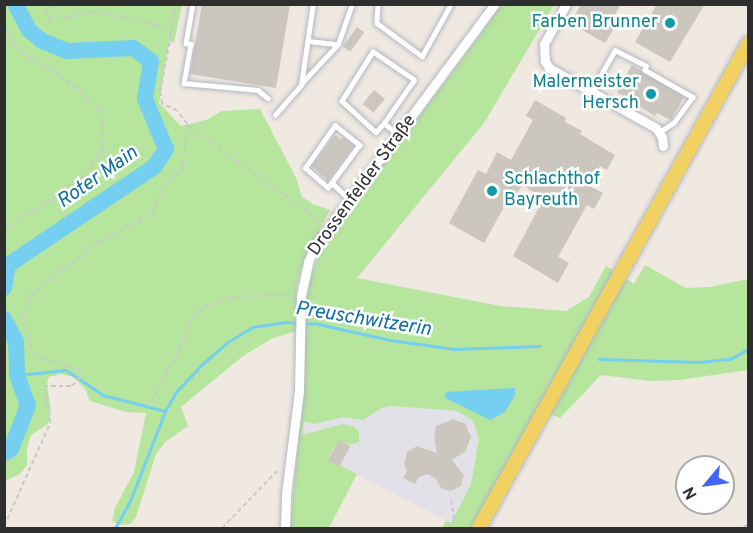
<!DOCTYPE html>
<html>
<head>
<meta charset="utf-8">
<style>
	body { margin:0 }
	#map { position:relative; width:753px; height:533px; overflow:hidden; background:#efe9e1; font-family:Overpass,sans-serif }
	div>[style] { position:absolute }
	.industrial>* { inset:0; background:#e3e1e8 }
	.green>* { inset:0; background:#b6e59e }
	.water>* { inset:0; background:#75cff0 }
	.stream>* { height:3px; margin:-1.5px; padding:0 1.5px; transform-origin:1.5px; border-radius:1.5px; background:#75cff0 }
	.river>* { height:16px; margin:-8px; padding:0 8px; transform-origin:8px; border-radius:8px; background:#75cff0 }
	.building>* { inset:0; background:#cbc7bf; transform-origin:0 0 }
	.path>* { height:1.5px; margin-top:-0.75px; transform-origin:0; background:repeating-linear-gradient(90deg,#c9c9c9 0 4.5px,transparent 0 7.5px) }
	.roads { filter:drop-shadow(0 0 2px #b4b7c1) drop-shadow(0 0 2px #b4b7c1) }
	.service>* { height:4.5px; margin:-2.25px; padding:0 2.25px; transform-origin:2.25px; border-radius:2.25px; background:#fff }
	.minor>* { height:9px; margin:-4.5px; padding:0 4.5px; transform-origin:4.5px; border-radius:4.5px; background:#fff }
	.primary>* { height:14px; margin:-7px; padding:0 7px; transform-origin:7px; border-radius:7px; background:#f2d163 }
	.dots>* { width:16px; height:16px; translate:-50% -50%; box-sizing:border-box; border:3px solid #fff; border-radius:50% }
	span { translate:-50% -50%; white-space:nowrap; text-align:center; line-height:1.15; -webkit-text-stroke:5px #fff; paint-order:stroke }
	.culture-label { font-size:18px; color:#0d838f }
	.right { translate:-100% -50%; text-align:right }
	.left { translate:0 -50%; text-align:left }
	.street-label { font-size:18px; color:#2e2e2e }
	.water-label { font-size:20px; color:#0d6fa3; font-style:italic }
	.frame { position:absolute; inset:0; border:6px solid #2e2e2e; pointer-events:none }
	.north { position:absolute; left:675px; top:455px; width:60px; height:60px; box-sizing:border-box; background:#fff; border:2px solid #ababab; border-radius:50%; rotate:241deg; font-size:16px; font-weight:700; line-height:24px; text-align:center; color:#2e2e2e }
	.north::after { content:''; display:block; margin:auto; width:21px; height:27px; background:#4264fb; clip-path:polygon(50% 0,100% 100%,50% 72%,0 100%) }
</style>
</head>
<body>
<div id="map">
	<div class="industrial">
		<div style="clip-path:polygon(evenodd,392px 406px,457px 411px,466px 414px,477px 426px,479px 439px,471px 484px,451px 523px,340px 466px,351px 443px,361px 435px,356px 429px,339px 425px,302px 436px,304px 421px,343px 417px,363px 420px,382px 408px,392px 406px,453px 419px,460px 420px,470px 430px,470px 445px,466px 451px,439px 450px,435px 444px,435px 430px,446px 420px,453px 419px,392px 406px,417px 446px,428px 449px,458px 465px,464px 475px,461px 486px,451px 491px,446px 490px,441px 488px,436px 479px,428px 474px,411px 475px,407px 470px,404px 458px,407px 452px,417px 446px)"></div>
	</div>
	<div class="green">
		<div style="clip-path:polygon(5px 5px,182px 5px,174px 43px,169px 41px,159px 103px,181px 126px,206px 120px,222px 111px,260px 109px,296px 178px,302px 197px,313px 204px,330px 210px,303px 262px,296px 289px,296px 331px,271px 339px,243px 356px,181px 407px,188px 426px,165px 442px,156px 454px,136px 517px,130px 524px,121px 525px,112px 521px,115px 508px,134px 472px,146px 413px,126px 412px,90px 401px,85px 389px,73px 377px,61px 374px,49px 377px,47px 384px,51px 413px,48px 424px,31px 435px,27px 448px,27px 465px,20px 474px,5px 481px)"></div>
		<div style="clip-path:polygon(500px 5px,554px 5px,484px 123px,357px 278px,500px 306px,566px 311px,589px 297px,606px 266px,615px 271px,474px 528px,442px 528px,446px 520px,451px 523px,471px 484px,479px 439px,473px 421px,457px 411px,391px 406px,382px 408px,363px 420px,343px 417px,314px 424px,304px 421px,302px 435px,343px 424px,353px 426px,359px 432px,359px 442px,350px 445px,345px 443px,347px 451px,335px 446px,328px 459px,357px 474px,329px 528px,290px 528px,301px 414px,306px 303px,308px 285px,319px 256px,346px 213px,477px 39px)"></div>
		<div style="clip-path:polygon(645px 265px,686px 288px,710px 287px,748px 279px,748px 370px,679px 380px,650px 381px,601px 375px,560px 418px,550px 414px,625px 278px,634px 284px)"></div>
	</div>
	<div class="water">
		<div style="clip-path:polygon(515px 388px,515px 395px,505px 412px,490px 420px,445px 398px,446px 392px)"></div>
	</div>
	<div class="stream">
		<div style="left:599px;top:359px;width:100px;rotate:1.7deg"></div>
		<div style="left:699px;top:362px;width:31px;rotate:-6deg"></div>
		<div style="left:730px;top:359px;width:21px;rotate:-29deg"></div>
		<div style="left:17px;top:375px;width:49px;rotate:-5.8deg"></div>
		<div style="left:66px;top:370px;width:45px;rotate:34deg"></div>
		<div style="left:103px;top:395px;width:64px;rotate:14.5deg"></div>
		<div style="left:115px;top:528px;width:31px;rotate:-61deg"></div>
		<div style="left:130px;top:501px;width:97px;rotate:-68.7deg"></div>
		<div style="left:165px;top:411px;width:22px;rotate:-60deg"></div>
		<div style="left:176px;top:392px;width:35px;rotate:-47deg"></div>
		<div style="left:200px;top:366px;width:35px;rotate:-41deg"></div>
		<div style="left:226px;top:343px;width:31px;rotate:-31deg"></div>
		<div style="left:253px;top:327px;width:31px;rotate:-9deg"></div>
		<div style="left:284px;top:322px;width:34px;rotate:3deg"></div>
		<div style="left:318px;top:324px;width:74px;rotate:12.5deg"></div>
		<div style="left:390px;top:340px;width:65px;rotate:8deg"></div>
		<div style="left:454px;top:349px;width:86px;rotate:-2deg"></div>
	</div>
	<div class="river">
		<div style="left:4px;top:288px;width:23px;rotate:-80deg"></div>
		<div style="left:8px;top:265px;width:176px;rotate:-33.9deg"></div>
		<div style="left:154px;top:167px;width:22px;rotate:-56deg"></div>
		<div style="left:166px;top:149px;width:54px;rotate:-112.8deg"></div>
		<div style="left:145px;top:99px;width:38px;rotate:-81deg"></div>
		<div style="left:151px;top:61px;width:22px;rotate:-144deg"></div>
		<div style="left:133px;top:48px;width:66px;rotate:177.4deg"></div>
		<div style="left:67px;top:51px;width:27px;rotate:-158deg"></div>
		<div style="left:42px;top:41px;width:17px;rotate:-140deg"></div>
		<div style="left:29px;top:30px;width:30px;rotate:-118deg"></div>
		<div style="left:4px;top:319px;width:26px;rotate:62deg"></div>
		<div style="left:16px;top:342px;width:33px;rotate:88deg"></div>
		<div style="left:17px;top:375px;width:32px;rotate:70deg"></div>
		<div style="left:28px;top:405px;width:47px;rotate:111.1deg"></div>
		<div style="left:11px;top:449px;width:8px;rotate:150deg"></div>
	</div>
	<div class="building">
		<div style="clip-path:polygon(202px 4px,290px 4px,276px 88px,190px 74px)"></div>
		<div style="clip-path:polygon(581px 4px,621px 4px,612px 20px,617px 23px,605px 43px,580px 29px,582px 24px,573px 19px)"></div>
		<div style="clip-path:polygon(657px 4px,705px 4px,670px 62px,635px 42px)"></div>
		<div style="left:357px;top:27px;width:9px;height:24px;rotate:36deg"></div>
		<div style="clip-path:polygon(632px 65px,684px 97px,671px 120px,657px 113px,655px 116px,617px 92px)"></div>
		<div style="left:374px;top:90px;width:14px;height:18px;rotate:39deg"></div>
		<div style="clip-path:polygon(535px 100px,566px 118px,565px 122px,582px 131px,580px 134px,615px 155px,607px 170px,600px 166px,589px 186px,603px 193px,594px 209px,587px 205px,558px 257px,569px 263px,558px 283px,513px 256px,544px 198px,522px 185px,516px 196px,512px 193px,484px 243px,449px 223px,478px 170px,486px 174px,497px 152px,511px 160px,533px 120px,526px 116px)"></div>
		<div style="clip-path:polygon(335px 135px,341px 140px,343px 137px,354px 146px,328px 181px,312px 166px)"></div>
		<div style="clip-path:polygon(453px 419px,466px 424px,471px 437px,466px 451px,452px 460px,464px 475px,461px 486px,451px 491px,446px 490px,441px 488px,436px 479px,428px 474px,419px 477px,415px 484px,403px 478px,407px 471px,404px 464px,407px 452px,417px 446px,437px 453px,434px 437px,436px 426px)"></div>
		<div style="left:339px;top:440px;width:13px;height:23px;rotate:29deg"></div>
	</div>
	<div class="path">
		<div style="left:4px;top:28px;width:30px;rotate:53deg"></div>
		<div style="left:22px;top:52px;width:62px;rotate:32.4deg"></div>
		<div style="left:74px;top:85px;width:36px;rotate:44deg"></div>
		<div style="left:100px;top:110px;width:14px;rotate:78deg"></div>
		<div style="left:103px;top:124px;width:26px;rotate:92deg"></div>
		<div style="left:102px;top:150px;width:30px;rotate:123deg"></div>
		<div style="left:86px;top:175px;width:41px;rotate:142.9deg"></div>
		<div style="left:53px;top:200px;width:57px;rotate:148.5deg"></div>
		<div style="left:170px;top:36px;width:33px;rotate:-79deg"></div>
		<div style="left:188px;top:125px;width:165px;rotate:35.9deg"></div>
		<div style="left:151px;top:402px;width:56px;rotate:-61.1deg"></div>
		<div style="left:178px;top:353px;width:40px;rotate:-68deg"></div>
		<div style="left:193px;top:316px;width:16px;rotate:-40deg"></div>
		<div style="left:205px;top:306px;width:36px;rotate:-16deg"></div>
		<div style="left:240px;top:296px;width:51px;rotate:-1.1deg"></div>
		<div style="left:4px;top:526px;width:113px;rotate:-65.9deg"></div>
		<div style="left:50px;top:423px;width:37px;rotate:-99deg"></div>
		<div style="left:44px;top:386px;width:28px"></div>
		<div style="left:72px;top:386px;width:16px;rotate:-52deg"></div>
		<div style="left:82px;top:373px;width:51px;rotate:-159.4deg"></div>
		<div style="left:34px;top:355px;width:39px;rotate:-107deg"></div>
		<div style="left:23px;top:318px;width:24px;rotate:-71deg"></div>
		<div style="left:31px;top:295px;width:85px;rotate:-38.3deg"></div>
		<div style="left:98px;top:242px;width:61px;rotate:-27.4deg"></div>
		<div style="left:152px;top:214px;width:37px;rotate:-64deg"></div>
		<div style="left:168px;top:181px;width:17px;rotate:-36deg"></div>
		<div style="left:182px;top:171px;width:47px;rotate:-83.9deg"></div>
		<div style="left:187px;top:124px;width:16px;rotate:-128deg"></div>
		<div style="left:177px;top:111px;width:17px;rotate:-155deg"></div>
		<div style="left:162px;top:104px;width:13px;rotate:-99deg"></div>
		<div style="left:160px;top:91px;width:54px;rotate:-79.3deg"></div>
		<div style="left:170px;top:38px;width:9px;rotate:-111deg"></div>
		<div style="left:167px;top:30px;width:13px;rotate:-157deg"></div>
		<div style="left:155px;top:25px;width:59px;rotate:-167.4deg"></div>
		<div style="left:97px;top:12px;width:48px;rotate:169.2deg"></div>
		<div style="left:50px;top:21px;width:10px;rotate:-114deg"></div>
		<div style="left:46px;top:12px;width:14px;rotate:-34deg"></div>
		<div style="left:222px;top:528px;width:82px;rotate:-46deg"></div>
		<div style="left:448px;top:528px;width:10px;rotate:-53deg"></div>
		<div style="left:454px;top:520px;width:20px;rotate:-99deg"></div>
		<div style="left:743px;top:528px;width:7px;rotate:-45deg"></div>
	</div>
	<div class="roads">
		<div class="service">
			<div style="left:193px;top:4px;width:40px;rotate:100deg"></div>
			<div style="left:186px;top:43px;width:5px;rotate:11deg"></div>
			<div style="left:191px;top:44px;width:40px;rotate:100deg"></div>
			<div style="left:184px;top:83px;width:74px;rotate:5.4deg"></div>
			<div style="left:258px;top:90px;width:13px;rotate:39deg"></div>
			<div style="left:378px;top:4px;width:19px;rotate:93deg"></div>
			<div style="left:377px;top:23px;width:56px;rotate:36.3deg"></div>
			<div style="left:422px;top:56px;width:60px;rotate:-60.9deg"></div>
			<div style="left:308px;top:41px;width:30px;rotate:6deg"></div>
			<div style="left:301px;top:84px;width:54px;rotate:-47.2deg"></div>
			<div style="left:338px;top:44px;width:42px;rotate:-70.7deg"></div>
			<div style="left:591px;top:92px;width:48px;rotate:-60.3deg"></div>
			<div style="left:615px;top:50px;width:35px;rotate:27deg"></div>
			<div style="left:646px;top:66px;width:4px;rotate:104deg"></div>
			<div style="left:645px;top:70px;width:55px;rotate:29.4deg"></div>
			<div style="left:693px;top:97px;width:32px;rotate:126deg"></div>
			<div style="left:674px;top:123px;width:17px;rotate:147deg"></div>
			<div style="left:275px;top:115px;width:40px;rotate:-49deg"></div>
			<div style="left:301px;top:85px;width:82px;rotate:-81.6deg"></div>
			<div style="left:384px;top:123px;width:52px;rotate:-55.1deg"></div>
			<div style="left:414px;top:80px;width:50px;rotate:-145.7deg"></div>
			<div style="left:373px;top:52px;width:58px;rotate:122.3deg"></div>
			<div style="left:342px;top:101px;width:46px;rotate:42.4deg"></div>
			<div style="left:376px;top:132px;width:12px;rotate:-48deg"></div>
			<div style="left:384px;top:123px;width:19px;rotate:39deg"></div>
			<div style="left:332px;top:183px;width:6px;rotate:129deg"></div>
			<div style="left:328px;top:188px;width:30px;rotate:-139deg"></div>
			<div style="left:305px;top:168px;width:52px;rotate:-55.1deg"></div>
			<div style="left:335px;top:125px;width:32px;rotate:39deg"></div>
			<div style="left:360px;top:145px;width:47px;rotate:126.4deg"></div>
			<div style="left:332px;top:183px;width:25px;rotate:43deg"></div>
		</div>
		<div class="minor">
			<div style="left:566px;top:4px;width:46px;rotate:118.8deg"></div>
			<div style="left:544px;top:44px;width:17px;rotate:87deg"></div>
			<div style="left:545px;top:61px;width:8px;rotate:60deg"></div>
			<div style="left:549px;top:68px;width:123px;rotate:29.3deg"></div>
			<div style="left:656px;top:128px;width:11px;rotate:56deg"></div>
			<div style="left:662px;top:137px;width:9px;rotate:84deg"></div>
			<div style="left:285px;top:528px;width:34px;rotate:-88deg"></div>
			<div style="left:286px;top:494px;width:104px;rotate:-82.8deg"></div>
			<div style="left:299px;top:391px;width:95px;rotate:-88.8deg"></div>
			<div style="left:301px;top:296px;width:35px;rotate:-78deg"></div>
			<div style="left:308px;top:262px;width:17px;rotate:-66deg"></div>
			<div style="left:315px;top:246px;width:302px;rotate:-53.4deg"></div>
		</div>
		<div class="primary">
			<div style="left:479px;top:528px;width:554px;rotate:-60.94deg"></div>
		</div>
	</div>
	<div class="dots">
		<div style="left:670px;top:23px;background:#0f9aa8"></div>
		<div style="left:651px;top:94px;background:#0f9aa8"></div>
		<div style="left:492px;top:191px;background:#0f9aa8"></div>
	</div>
	<div class="culture-label">
		<span class="right" style="left:658px;top:23px">Farben Brunner</span>
		<span class="right" style="left:639px;top:94px">Malermeister<br>Hersch</span>
		<span class="left" style="left:504px;top:191px">Schlachthof<br>Bayreuth</span>
	</div>
	<div class="street-label">
		<span style="left:363px;top:186px;rotate:-54deg">Drossenfelder Straße</span>
	</div>
	<div class="water-label">
		<span style="left:98px;top:178px;rotate:-35deg">Roter Main</span>
		<span style="left:363px;top:320px;rotate:9deg">Preuschwitzerin</span>
	</div>
	<div class="frame"></div>
	<div class="north">N</div>
</div>
</body>
</html>
